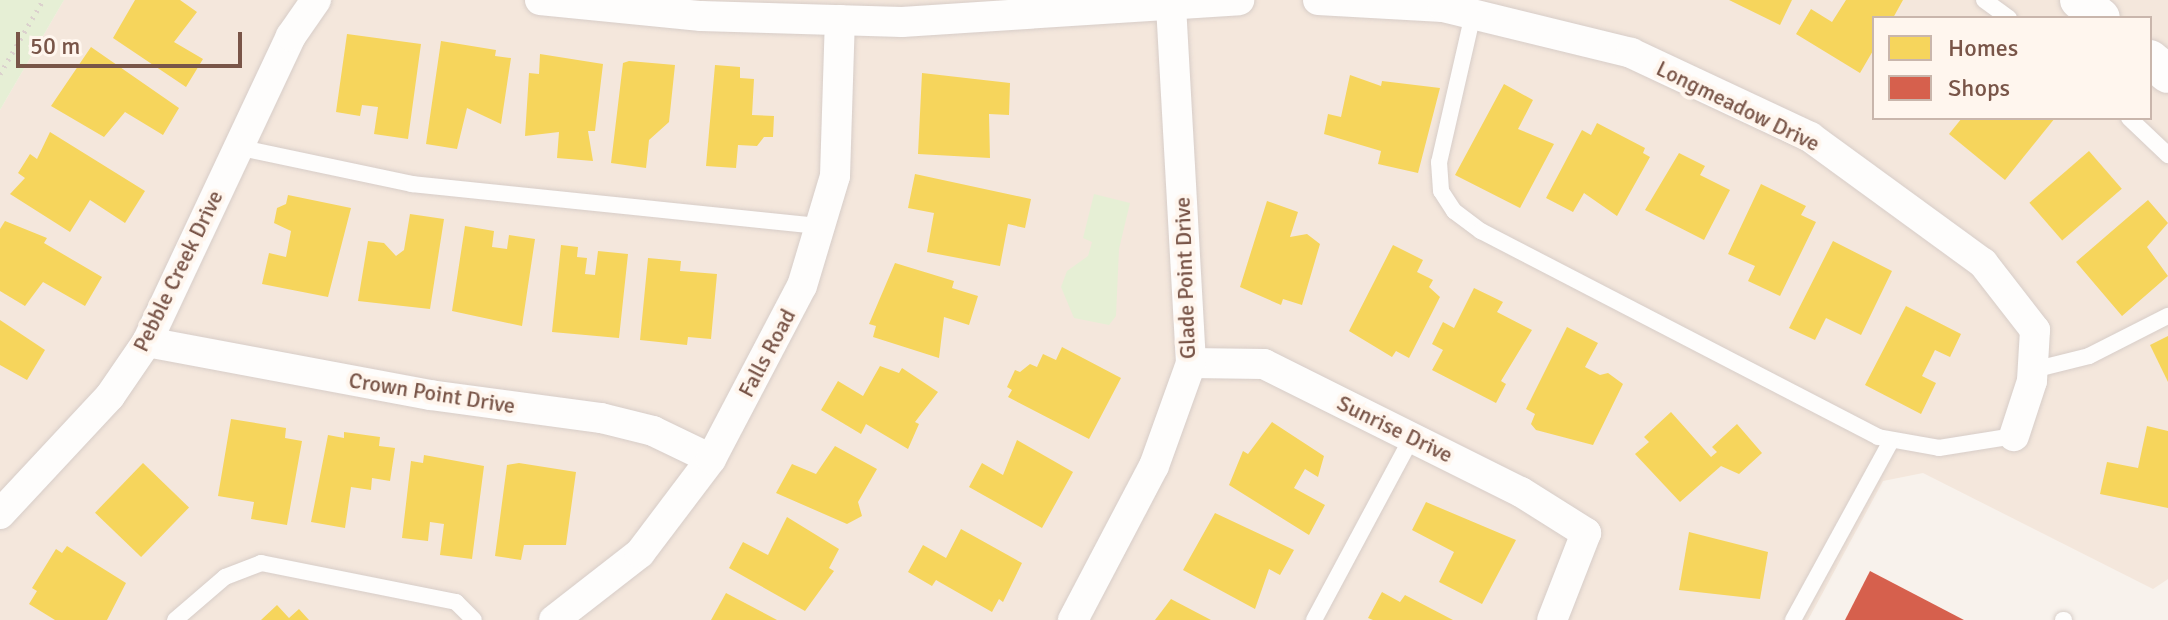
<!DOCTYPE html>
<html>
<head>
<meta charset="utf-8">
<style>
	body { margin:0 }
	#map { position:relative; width:2168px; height:620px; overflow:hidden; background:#f8f2ec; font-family:Signika,sans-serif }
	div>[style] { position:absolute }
	.residential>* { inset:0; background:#f4e7dc }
	.green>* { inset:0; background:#e6efd5 }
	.homes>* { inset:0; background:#f6d55c; transform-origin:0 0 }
	.shops>* { inset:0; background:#d6604d }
	.path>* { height:5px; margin-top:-2.5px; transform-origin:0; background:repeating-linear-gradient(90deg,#dbd1cd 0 2px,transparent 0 8px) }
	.roads { filter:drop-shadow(0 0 2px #d7cdc8) drop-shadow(0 0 2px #d7cdc8) }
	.service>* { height:16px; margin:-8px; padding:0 8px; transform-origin:8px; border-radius:8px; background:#fefdfc }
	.minor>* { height:30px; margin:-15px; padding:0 15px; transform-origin:15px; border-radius:15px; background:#fefdfc }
	.tertiary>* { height:38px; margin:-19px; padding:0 19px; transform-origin:19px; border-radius:19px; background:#fefdfc }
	span { translate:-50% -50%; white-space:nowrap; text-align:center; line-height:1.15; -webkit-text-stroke:8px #fff6ee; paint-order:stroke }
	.street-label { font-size:22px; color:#795548 }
	.legend { position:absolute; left:1872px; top:16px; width:280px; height:104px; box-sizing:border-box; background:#fff6ee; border:2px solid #c9b6ac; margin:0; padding:10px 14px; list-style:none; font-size:24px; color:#795548 }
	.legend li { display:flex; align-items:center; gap:16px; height:40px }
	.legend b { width:40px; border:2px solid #c9b6ac }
	.scale { position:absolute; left:16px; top:32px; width:226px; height:36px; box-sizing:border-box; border:4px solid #795548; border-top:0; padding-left:10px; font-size:24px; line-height:28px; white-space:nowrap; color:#795548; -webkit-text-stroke:6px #fff6ee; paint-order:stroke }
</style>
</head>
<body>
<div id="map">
	<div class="residential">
		<div style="clip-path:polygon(evenodd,64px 0,2168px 0,2168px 579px,2153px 589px,1923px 473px,1883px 481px,1808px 620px,0 620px,0 110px,64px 0,1874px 18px,2150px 18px,2150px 118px,1874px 118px,1874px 18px)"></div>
	</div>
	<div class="green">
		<div style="clip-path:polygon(0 0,64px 0,0 110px)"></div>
		<div style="clip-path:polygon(1094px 194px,1130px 203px,1119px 249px,1116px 316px,1109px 325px,1074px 318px,1061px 287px,1067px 271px,1088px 256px,1092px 242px,1083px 238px)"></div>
	</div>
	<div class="homes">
		<div style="clip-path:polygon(135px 0,180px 0,197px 12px,174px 42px,203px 59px,186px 87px,113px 38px)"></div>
		<div style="clip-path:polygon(1729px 0,1792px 0,1780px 25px)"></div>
		<div style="clip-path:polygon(1846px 0,1903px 0,1893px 18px,1874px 18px,1874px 49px,1860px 73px,1796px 34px,1811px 9px,1832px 22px)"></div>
		<div style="clip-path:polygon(347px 34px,421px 44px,408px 139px,374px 134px,378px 107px,362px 105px,360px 116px,336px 112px)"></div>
		<div style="clip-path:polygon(441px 41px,496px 50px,495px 56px,511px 58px,501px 124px,467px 108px,457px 149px,426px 144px)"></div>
		<div style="clip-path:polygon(91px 47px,179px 108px,163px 135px,125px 112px,104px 137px,51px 106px)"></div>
		<div style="clip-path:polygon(540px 54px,603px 64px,595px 131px,588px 131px,593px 161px,557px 158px,559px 132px,525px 136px,529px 73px,539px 74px)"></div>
		<div style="clip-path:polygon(629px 61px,675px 65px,669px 122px,649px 140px,646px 168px,611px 163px,623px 63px)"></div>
		<div style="clip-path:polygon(715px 65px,740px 67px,740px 78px,754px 79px,752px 115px,774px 116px,773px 137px,764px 137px,757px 146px,738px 145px,736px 168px,706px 166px)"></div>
		<div style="clip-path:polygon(922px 73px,1010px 83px,1009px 115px,989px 114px,990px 158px,918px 154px)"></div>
		<div style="clip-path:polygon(1350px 75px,1381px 86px,1382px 81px,1440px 88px,1418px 173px,1378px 164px,1381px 151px,1324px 134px,1328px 114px,1341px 117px)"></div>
		<div style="clip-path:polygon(1504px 84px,1533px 100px,1518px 129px,1554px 144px,1520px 208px,1455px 175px)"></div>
		<div style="clip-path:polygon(1962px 118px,2055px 118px,2005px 180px,1949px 134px)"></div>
		<div style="clip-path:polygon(1597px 123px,1645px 148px,1643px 153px,1650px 157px,1617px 216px,1584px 193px,1573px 212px,1546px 198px,1582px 130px,1591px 135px)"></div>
		<div style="clip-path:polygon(50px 132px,145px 191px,125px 223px,90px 200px,70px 232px,10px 194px,25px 178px,18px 173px,30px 154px,37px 159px)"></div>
		<div style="left:2089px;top:151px;width:50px;height:79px;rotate:49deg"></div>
		<div style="clip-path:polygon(1679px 153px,1705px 166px,1700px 175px,1730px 190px,1704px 240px,1645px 210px)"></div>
		<div style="clip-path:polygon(915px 174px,1031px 199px,1025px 228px,1008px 224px,1000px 266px,927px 252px,934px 213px,908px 208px)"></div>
		<div style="clip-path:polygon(1761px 184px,1806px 206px,1801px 215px,1816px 222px,1780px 296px,1748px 281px,1755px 266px,1728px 254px)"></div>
		<div style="clip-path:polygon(288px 195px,351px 208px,328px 297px,262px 284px,269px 253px,286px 257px,291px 231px,274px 223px,277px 208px,286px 204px)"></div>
		<div style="clip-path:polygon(2148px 200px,2168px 223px,2147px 247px,2168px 276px,2122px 316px,2076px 262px)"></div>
		<div style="clip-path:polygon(1267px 201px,1298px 212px,1290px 237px,1307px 234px,1320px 244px,1302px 305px,1283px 299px,1281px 305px,1240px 287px)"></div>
		<div style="clip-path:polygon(410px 214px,444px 219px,430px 309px,358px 301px,368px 241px,384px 243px,396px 256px,404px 250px)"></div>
		<div style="clip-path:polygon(5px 221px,47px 238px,44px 243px,102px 277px,85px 306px,43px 282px,25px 306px,0 291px,0 229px)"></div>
		<div style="clip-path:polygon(465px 226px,494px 231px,492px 247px,507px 249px,509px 235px,535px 239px,522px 326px,452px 311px)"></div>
		<div style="clip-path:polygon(1833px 241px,1892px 271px,1861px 335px,1826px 318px,1815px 340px,1789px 328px)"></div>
		<div style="clip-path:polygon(561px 245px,578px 247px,577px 257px,587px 258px,585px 274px,595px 275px,598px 251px,628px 254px,619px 338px,552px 332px)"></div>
		<div style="clip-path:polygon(1393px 245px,1423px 260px,1417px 272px,1433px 280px,1429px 287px,1440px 297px,1409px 358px,1396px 351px,1392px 357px,1349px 331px)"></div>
		<div style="clip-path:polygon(648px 258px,681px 261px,680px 271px,717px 274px,711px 339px,688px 337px,687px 345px,640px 340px)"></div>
		<div style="clip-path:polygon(895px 263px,954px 281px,952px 288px,978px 296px,969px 325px,944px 317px,939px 358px,873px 337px,876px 326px,869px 324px)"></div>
		<div style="clip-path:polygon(1474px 288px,1503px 302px,1497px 312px,1532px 330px,1501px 381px,1506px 384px,1496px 403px,1432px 370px,1443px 350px,1432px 344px,1443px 322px,1454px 328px)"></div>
		<div style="clip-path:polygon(1906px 306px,1961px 334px,1950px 357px,1935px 350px,1922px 376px,1936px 383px,1921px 414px,1865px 385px)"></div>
		<div style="clip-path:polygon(0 320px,45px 350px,27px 380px,0 365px)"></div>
		<div style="clip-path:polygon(1567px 327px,1598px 343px,1585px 367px,1600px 375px,1608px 373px,1623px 384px,1593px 445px,1536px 430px,1531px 424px,1535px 414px,1526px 409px)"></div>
		<div style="clip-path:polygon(2168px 336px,2168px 382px,2150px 345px)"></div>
		<div style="clip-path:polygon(1062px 347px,1121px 378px,1089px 439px,1008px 397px,1012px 390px,1007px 387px,1015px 370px,1020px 372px,1030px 364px,1037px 367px,1043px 354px,1056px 360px)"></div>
		<div style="clip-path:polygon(880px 366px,899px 373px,902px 368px,938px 392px,915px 422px,919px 424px,908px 449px,866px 424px,861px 434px,821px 410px,838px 381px,863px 396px)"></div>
		<div style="clip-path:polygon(1671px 412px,1711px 457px,1717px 452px,1712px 447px,1737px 424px,1762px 453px,1739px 474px,1721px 466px,1680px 502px,1635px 454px,1649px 442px,1644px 437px)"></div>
		<div style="clip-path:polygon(231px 419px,286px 428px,285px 438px,302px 441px,287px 525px,251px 519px,254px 502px,218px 496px)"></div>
		<div style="clip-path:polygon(1272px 422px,1324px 456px,1318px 477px,1305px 469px,1294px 488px,1325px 505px,1309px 535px,1229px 485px,1243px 451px,1248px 454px)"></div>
		<div style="clip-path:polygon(2147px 426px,2168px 431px,2168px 508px,2100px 494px,2107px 462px,2138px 468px)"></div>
		<div style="clip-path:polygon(344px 432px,380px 437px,379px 446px,395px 448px,390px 481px,372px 478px,371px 490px,351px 487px,345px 528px,311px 522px,328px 435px,344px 438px)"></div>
		<div style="clip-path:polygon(1017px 440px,1073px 472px,1042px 528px,969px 487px,982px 463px,1003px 475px)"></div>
		<div style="clip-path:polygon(835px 446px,877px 469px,858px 502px,862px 516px,847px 524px,776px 493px,792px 464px,816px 474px)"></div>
		<div style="clip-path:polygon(424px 455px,484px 466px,472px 559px,440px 555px,444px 524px,430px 522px,428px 541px,402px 538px,411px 461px,423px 463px)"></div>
		<div style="left:143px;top:463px;width:64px;height:69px;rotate:44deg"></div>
		<div style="clip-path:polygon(519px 463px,576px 472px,566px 545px,524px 545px,521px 560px,495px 556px,507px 465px)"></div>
		<div style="clip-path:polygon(1426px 502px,1516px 540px,1482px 604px,1439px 582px,1454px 552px,1412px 530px)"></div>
		<div style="clip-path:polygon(1215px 513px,1294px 550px,1280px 575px,1269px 569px,1255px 609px,1183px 570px)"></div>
		<div style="clip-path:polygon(787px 517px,839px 549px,829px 568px,834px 571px,805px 611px,729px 568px,743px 542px,768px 555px)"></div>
		<div style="clip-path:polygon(961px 529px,1022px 563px,1003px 602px,999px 599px,992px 612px,936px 580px,932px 586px,908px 572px,923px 545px,946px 558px)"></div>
		<div style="clip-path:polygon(1689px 532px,1768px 552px,1760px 599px,1679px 590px)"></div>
		<div style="clip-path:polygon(67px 546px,126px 583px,107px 620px,55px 620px,29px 604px,37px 591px,32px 588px,56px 549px,62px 553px)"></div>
		<div style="clip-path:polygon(1382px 592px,1400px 602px,1405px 595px,1453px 620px,1373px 620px,1368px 618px)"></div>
		<div style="clip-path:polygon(726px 593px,777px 620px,711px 620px)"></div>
		<div style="clip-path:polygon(1171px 599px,1211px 620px,1155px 620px)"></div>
		<div style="clip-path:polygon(277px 605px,289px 618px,299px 609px,309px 620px,261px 620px)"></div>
	</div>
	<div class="shops">
		<div style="clip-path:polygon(1870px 571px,1964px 620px,1845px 620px)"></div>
	</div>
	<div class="path">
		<div style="left:0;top:74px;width:86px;rotate:-59.8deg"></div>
	</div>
	<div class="roads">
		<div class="service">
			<div style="left:1984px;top:0;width:31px;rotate:36deg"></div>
			<div style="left:1473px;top:14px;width:152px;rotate:102.9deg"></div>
			<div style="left:1439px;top:162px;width:29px;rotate:86deg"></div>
			<div style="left:1441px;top:191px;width:24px;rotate:57deg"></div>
			<div style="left:1454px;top:211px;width:34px;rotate:37deg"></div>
			<div style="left:1481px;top:231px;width:447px;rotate:27.4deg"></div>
			<div style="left:1878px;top:437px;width:62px;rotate:10.2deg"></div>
			<div style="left:1939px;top:448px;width:76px;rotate:-9.1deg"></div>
			<div style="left:2129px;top:118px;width:54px;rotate:43.5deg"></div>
			<div style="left:237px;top:147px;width:179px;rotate:11.9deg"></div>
			<div style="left:412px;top:184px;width:410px;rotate:5.9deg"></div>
			<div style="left:2033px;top:370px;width:58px;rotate:-14deg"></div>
			<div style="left:2089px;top:356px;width:89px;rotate:-26.9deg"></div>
			<div style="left:175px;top:620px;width:66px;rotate:-40.7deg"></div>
			<div style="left:225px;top:577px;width:39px;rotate:-21deg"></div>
			<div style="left:261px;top:563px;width:199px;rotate:11.3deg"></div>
			<div style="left:456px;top:602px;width:25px;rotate:45deg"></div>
			<div style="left:1314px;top:620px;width:208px;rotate:-61.8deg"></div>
			<div style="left:1793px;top:620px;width:204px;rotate:-61.3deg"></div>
			<div style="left:2063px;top:620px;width:1px"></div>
		</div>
		<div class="minor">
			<div style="left:540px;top:0;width:162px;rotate:5.7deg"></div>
			<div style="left:701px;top:16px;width:201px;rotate:1.7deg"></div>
			<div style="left:902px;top:22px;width:338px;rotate:-3.7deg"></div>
			<div style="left:1318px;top:0;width:125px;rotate:3.2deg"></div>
			<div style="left:1443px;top:7px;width:194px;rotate:13.7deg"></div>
			<div style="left:1631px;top:53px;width:198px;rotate:25.1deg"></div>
			<div style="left:1810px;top:137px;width:214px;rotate:36.1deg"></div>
			<div style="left:1983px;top:263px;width:85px;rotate:52.2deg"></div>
			<div style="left:2035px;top:330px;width:51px;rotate:93.4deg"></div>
			<div style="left:2032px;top:381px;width:58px;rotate:108.1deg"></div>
			<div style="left:147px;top:342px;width:288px;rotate:10.6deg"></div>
			<div style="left:430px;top:395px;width:173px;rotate:7.7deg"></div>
			<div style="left:601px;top:418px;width:54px;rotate:14deg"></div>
			<div style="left:653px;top:431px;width:64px;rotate:25.8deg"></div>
			<div style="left:1191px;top:363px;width:73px;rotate:0.8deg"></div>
			<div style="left:1264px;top:364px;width:287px;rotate:26.5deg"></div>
			<div style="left:1521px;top:492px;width:77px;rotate:32.2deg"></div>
			<div style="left:1586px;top:533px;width:93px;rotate:111.3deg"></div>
			<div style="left:0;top:514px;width:161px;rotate:-47deg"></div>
			<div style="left:110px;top:396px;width:65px;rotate:-55.6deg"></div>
			<div style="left:147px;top:342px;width:338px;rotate:-64.8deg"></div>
			<div style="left:291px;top:36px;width:44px;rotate:-55.2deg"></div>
			<div style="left:554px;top:620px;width:109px;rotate:-37.9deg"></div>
			<div style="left:640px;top:553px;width:118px;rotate:-52.9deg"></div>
			<div style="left:711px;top:459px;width:195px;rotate:-62.3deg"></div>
			<div style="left:802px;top:286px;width:115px;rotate:-73.3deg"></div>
			<div style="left:835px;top:176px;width:156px;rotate:-88.2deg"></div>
			<div style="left:1073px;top:620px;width:174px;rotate:-62.3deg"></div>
			<div style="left:1154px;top:466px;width:109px;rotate:-70.2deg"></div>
			<div style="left:1191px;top:363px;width:358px;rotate:-93.2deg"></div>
		</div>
		<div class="tertiary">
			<div style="left:2079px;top:0;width:28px;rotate:39deg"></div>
			<div style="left:2150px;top:59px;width:23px;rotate:40deg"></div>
		</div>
	</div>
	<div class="street-label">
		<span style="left:1738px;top:106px;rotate:26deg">Longmeadow Drive</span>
		<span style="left:178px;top:271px;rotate:-64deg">Pebble Creek Drive</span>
		<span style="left:1185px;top:278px;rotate:-92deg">Glade Point Drive</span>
		<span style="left:767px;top:353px;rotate:-62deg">Falls Road</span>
		<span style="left:432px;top:393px;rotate:9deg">Crown Point Drive</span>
		<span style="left:1395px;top:429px;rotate:26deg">Sunrise Drive</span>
	</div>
	<ul class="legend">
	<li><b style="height:22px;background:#f6d55c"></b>Homes</li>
	<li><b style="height:22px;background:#d6604d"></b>Shops</li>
	</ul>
	<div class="scale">50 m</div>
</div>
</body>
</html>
